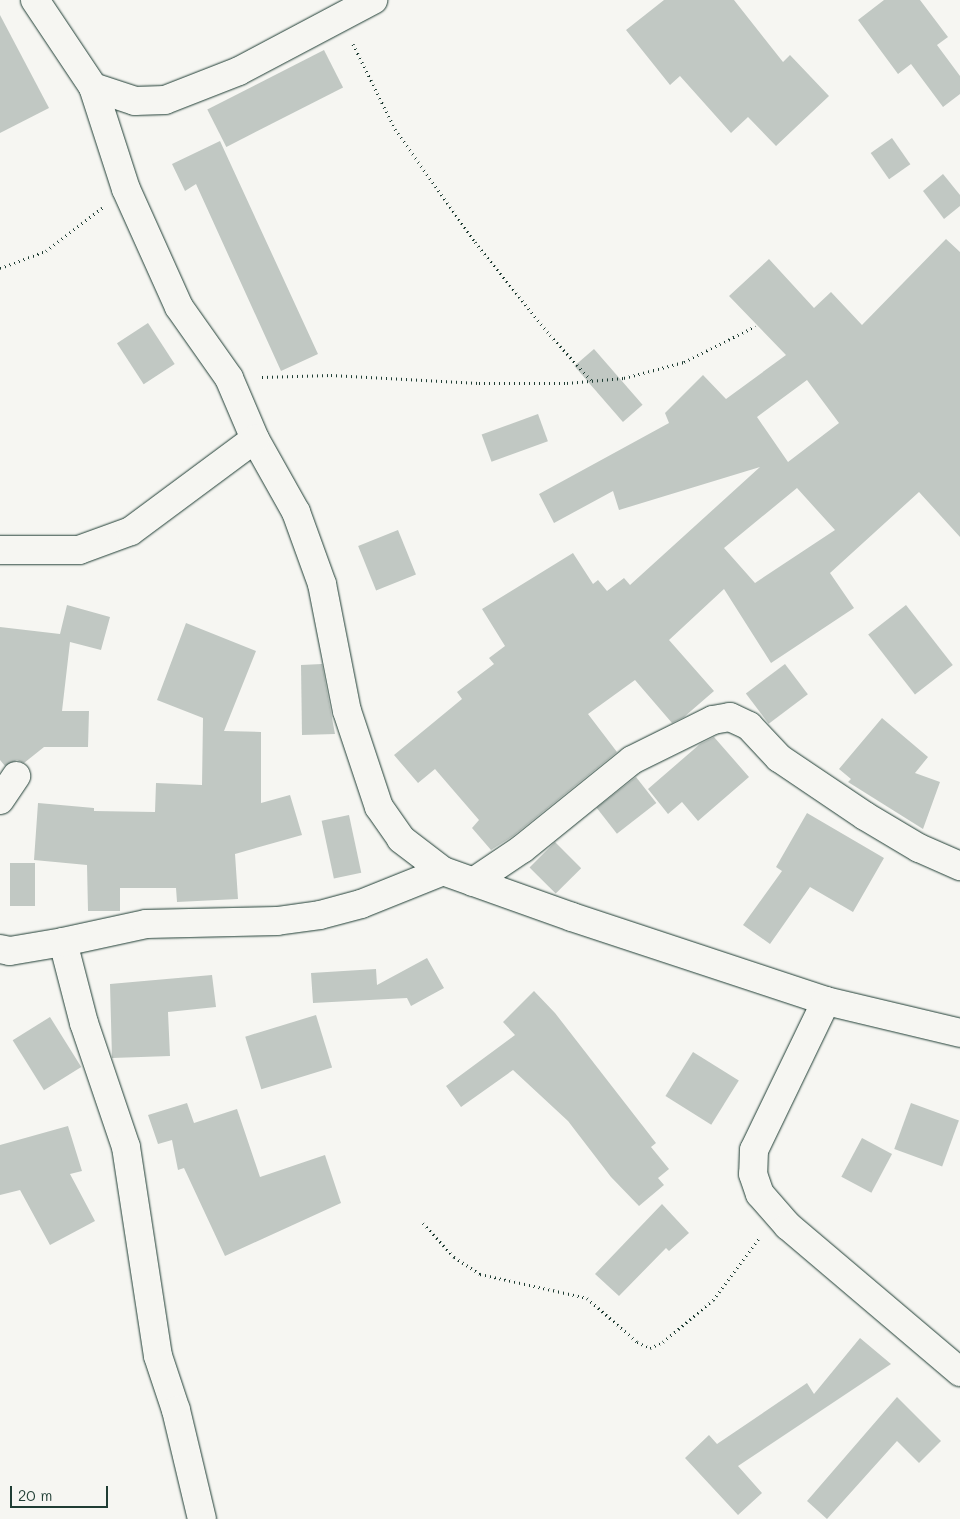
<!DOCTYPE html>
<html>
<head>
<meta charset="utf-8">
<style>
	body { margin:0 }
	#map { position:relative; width:960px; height:1519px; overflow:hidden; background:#f6f6f2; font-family:Mali,sans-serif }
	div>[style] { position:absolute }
	.building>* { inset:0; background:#c1c8c3; transform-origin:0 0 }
	.path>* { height:3px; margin-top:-1.5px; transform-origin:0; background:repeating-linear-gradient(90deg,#1f3d34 0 1px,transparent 0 5px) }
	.roads { filter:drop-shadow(0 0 1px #1f3d34) drop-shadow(0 0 1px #1f3d34) }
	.minor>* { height:28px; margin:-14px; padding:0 14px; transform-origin:14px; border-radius:14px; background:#f6f6f2 }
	span { translate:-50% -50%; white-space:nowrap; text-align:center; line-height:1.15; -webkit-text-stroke:5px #f6f6f2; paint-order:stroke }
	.scale { position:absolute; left:10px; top:1486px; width:98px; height:22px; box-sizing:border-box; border:2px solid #1f3d34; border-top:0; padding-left:6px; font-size:15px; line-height:18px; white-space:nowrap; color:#1f3d34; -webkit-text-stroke:4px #f6f6f2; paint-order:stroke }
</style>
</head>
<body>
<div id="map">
	<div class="building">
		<div style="clip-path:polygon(664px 0,734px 0,783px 62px,790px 55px,829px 96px,776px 146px,748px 117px,731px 133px,680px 76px,670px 85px,626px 30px)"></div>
		<div style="clip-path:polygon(884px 0,920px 0,948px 37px,937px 45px,960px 76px,960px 94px,943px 107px,911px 64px,898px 74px,858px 20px)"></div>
		<div style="clip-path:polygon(0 15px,49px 108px,0 133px)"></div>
		<div style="left:324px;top:50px;width:42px;height:131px;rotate:63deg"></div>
		<div style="left:892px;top:138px;width:32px;height:26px;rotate:55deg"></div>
		<div style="clip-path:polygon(220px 141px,318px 354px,281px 371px,196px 184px,185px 191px,172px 164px)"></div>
		<div style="clip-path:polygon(943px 174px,960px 195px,960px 206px,944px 219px,923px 191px)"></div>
		<div style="clip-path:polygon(evenodd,946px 239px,960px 252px,960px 537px,919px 492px,830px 573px,854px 608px,771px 663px,724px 589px,669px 640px,714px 691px,684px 717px,672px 723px,635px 680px,588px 714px,617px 752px,513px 836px,491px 850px,472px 828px,479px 820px,435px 769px,418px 783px,394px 755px,462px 699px,457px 692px,494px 664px,489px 658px,505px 646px,482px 609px,573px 553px,593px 584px,598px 580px,607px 591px,624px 578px,630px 585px,760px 467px,619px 510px,613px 491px,554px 523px,539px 494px,669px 423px,665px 413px,703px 375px,726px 399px,786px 355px,729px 296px,769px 259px,814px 308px,831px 292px,862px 325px,946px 239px,807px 380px,839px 423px,788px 462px,757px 417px,807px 380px,946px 239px,797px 488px,835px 530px,755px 583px,724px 548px,797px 488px)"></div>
		<div style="left:148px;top:323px;width:49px;height:37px;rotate:57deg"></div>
		<div style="left:594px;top:349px;width:74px;height:26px;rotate:49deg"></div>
		<div style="left:538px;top:414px;width:29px;height:60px;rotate:70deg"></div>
		<div style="left:398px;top:530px;width:48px;height:43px;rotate:68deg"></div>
		<div style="clip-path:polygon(67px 605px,110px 617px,101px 650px,70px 642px,62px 711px,89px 711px,88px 747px,44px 747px,24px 763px,17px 760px,5px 766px,0 760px,0 627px,60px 634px)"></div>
		<div style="left:906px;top:605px;width:76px;height:48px;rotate:52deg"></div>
		<div style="clip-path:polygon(186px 623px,256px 651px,224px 731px,261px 732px,261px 803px,290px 795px,302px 835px,235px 854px,238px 899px,177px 902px,176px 888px,120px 888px,120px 911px,88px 911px,87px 865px,34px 860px,38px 803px,94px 808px,94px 811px,155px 812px,156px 783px,202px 785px,203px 718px,157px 700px)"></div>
		<div style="clip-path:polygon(322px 664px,335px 734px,302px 735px,301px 665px)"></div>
		<div style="left:785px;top:664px;width:38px;height:49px;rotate:53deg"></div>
		<div style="clip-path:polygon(882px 718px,928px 757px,915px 773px,940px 782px,923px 829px,848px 782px,851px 779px,839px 769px)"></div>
		<div style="clip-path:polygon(714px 737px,749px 777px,698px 821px,682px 802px,668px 814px,648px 789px,700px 744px)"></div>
		<div style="left:636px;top:777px;width:33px;height:50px;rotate:52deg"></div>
		<div style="clip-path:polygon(807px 813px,884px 858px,853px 912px,810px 887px,770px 944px,743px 925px,782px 871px,776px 867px)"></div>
		<div style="left:349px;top:815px;width:59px;height:28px;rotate:78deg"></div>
		<div style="left:555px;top:842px;width:37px;height:36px;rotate:45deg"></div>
		<div style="left:10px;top:863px;width:25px;height:43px"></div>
		<div style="clip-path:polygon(427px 958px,444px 988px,411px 1006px,407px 998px,313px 1003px,311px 973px,376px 969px,377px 985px)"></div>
		<div style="clip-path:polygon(212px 975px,216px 1007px,168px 1012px,170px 1056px,112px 1058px,110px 984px)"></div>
		<div style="clip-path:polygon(534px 991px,555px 1013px,656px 1143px,651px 1147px,669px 1169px,658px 1178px,664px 1185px,639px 1206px,611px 1177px,568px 1121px,513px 1070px,461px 1107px,446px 1086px,515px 1035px,503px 1022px)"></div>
		<div style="left:316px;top:1015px;width:55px;height:74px;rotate:73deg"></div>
		<div style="left:50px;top:1017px;width:59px;height:44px;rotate:58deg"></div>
		<div style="left:693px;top:1052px;width:54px;height:52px;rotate:32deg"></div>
		<div style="clip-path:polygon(187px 1103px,194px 1123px,237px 1109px,260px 1177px,325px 1155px,341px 1203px,225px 1256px,184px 1168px,178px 1170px,172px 1140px,158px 1144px,148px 1115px)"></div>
		<div style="left:911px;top:1103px;width:51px;height:49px;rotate:20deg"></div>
		<div style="clip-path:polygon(68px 1126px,82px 1171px,70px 1174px,95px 1221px,50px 1245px,20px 1190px,0 1195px,0 1145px)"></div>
		<div style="left:862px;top:1138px;width:34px;height:44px;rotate:28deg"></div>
		<div style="clip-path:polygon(662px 1204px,689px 1233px,669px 1251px,666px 1248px,619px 1296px,595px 1274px)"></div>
		<div style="clip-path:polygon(860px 1338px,891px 1364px,738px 1466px,762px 1493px,738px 1515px,685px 1458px,709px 1435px,717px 1444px,807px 1383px,814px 1394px)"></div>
		<div style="clip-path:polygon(897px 1397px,941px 1441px,919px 1463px,897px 1441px,827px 1519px,807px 1501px)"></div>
	</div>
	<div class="path">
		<div style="left:353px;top:44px;width:95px;rotate:63.7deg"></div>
		<div style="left:395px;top:129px;width:138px;rotate:54.7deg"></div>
		<div style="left:475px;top:242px;width:119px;rotate:51.1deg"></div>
		<div style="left:550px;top:335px;width:61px;rotate:47.7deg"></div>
		<div style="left:0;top:268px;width:49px;rotate:-20.3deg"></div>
		<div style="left:46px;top:251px;width:71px;rotate:-37.5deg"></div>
		<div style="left:262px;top:377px;width:69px;rotate:-1.7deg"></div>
		<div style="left:331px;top:375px;width:148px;rotate:3.1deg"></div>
		<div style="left:479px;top:383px;width:88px"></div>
		<div style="left:567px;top:383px;width:57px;rotate:-5deg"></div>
		<div style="left:624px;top:378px;width:62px;rotate:-14.9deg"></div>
		<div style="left:684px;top:362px;width:80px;rotate:-26.6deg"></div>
		<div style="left:423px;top:1223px;width:46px;rotate:47.6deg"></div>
		<div style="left:454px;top:1257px;width:31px;rotate:33deg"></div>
		<div style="left:480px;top:1274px;width:110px;rotate:12.6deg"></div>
		<div style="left:587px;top:1298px;width:67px;rotate:41.3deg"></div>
		<div style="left:637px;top:1342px;width:14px;rotate:25deg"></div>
		<div style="left:650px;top:1348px;width:14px;rotate:-25deg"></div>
		<div style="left:663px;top:1342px;width:65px;rotate:-40deg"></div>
		<div style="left:713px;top:1300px;width:77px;rotate:-53.4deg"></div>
	</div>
	<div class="roads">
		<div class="minor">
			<div style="left:35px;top:0;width:105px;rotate:56.3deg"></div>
			<div style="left:93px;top:87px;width:44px;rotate:18.4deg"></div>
			<div style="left:135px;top:101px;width:30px;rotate:-2deg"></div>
			<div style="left:165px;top:100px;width:79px;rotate:-21.4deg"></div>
			<div style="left:239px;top:71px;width:152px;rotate:-27.9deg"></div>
			<div style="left:93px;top:87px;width:107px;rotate:72.1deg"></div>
			<div style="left:126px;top:189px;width:129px;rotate:65.8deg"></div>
			<div style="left:179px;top:307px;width:87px;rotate:54.8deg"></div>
			<div style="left:229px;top:378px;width:66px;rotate:66.9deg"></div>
			<div style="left:255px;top:439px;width:84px;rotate:60.7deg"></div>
			<div style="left:296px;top:512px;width:77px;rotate:70.1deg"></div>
			<div style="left:322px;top:584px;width:129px;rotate:78.9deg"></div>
			<div style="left:347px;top:711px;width:101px;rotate:71.6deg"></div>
			<div style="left:379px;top:807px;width:39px;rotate:55deg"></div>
			<div style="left:401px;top:839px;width:53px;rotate:37.3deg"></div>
			<div style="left:443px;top:871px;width:137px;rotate:19.6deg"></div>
			<div style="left:572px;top:917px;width:268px;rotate:18.3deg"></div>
			<div style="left:826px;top:1001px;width:138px;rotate:13.4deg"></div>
			<div style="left:0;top:550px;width:79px"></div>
			<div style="left:79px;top:550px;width:55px;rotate:-20.1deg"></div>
			<div style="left:131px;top:531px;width:154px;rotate:-36.6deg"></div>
			<div style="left:0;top:800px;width:29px;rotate:-56deg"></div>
			<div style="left:473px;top:882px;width:59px;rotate:-34deg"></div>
			<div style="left:522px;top:849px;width:141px;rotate:-39deg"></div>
			<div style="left:632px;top:760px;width:90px;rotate:-26.3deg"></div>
			<div style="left:713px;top:720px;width:17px;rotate:-10deg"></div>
			<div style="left:730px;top:717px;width:21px;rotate:25deg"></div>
			<div style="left:749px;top:726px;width:44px;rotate:46.8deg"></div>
			<div style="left:779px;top:758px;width:104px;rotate:34deg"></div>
			<div style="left:865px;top:816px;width:63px;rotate:30.7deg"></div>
			<div style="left:919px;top:848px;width:45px;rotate:23.7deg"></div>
			<div style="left:63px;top:942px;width:84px;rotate:75.5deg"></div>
			<div style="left:84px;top:1023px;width:131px;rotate:71.3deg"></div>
			<div style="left:126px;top:1147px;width:211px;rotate:81.3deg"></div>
			<div style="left:158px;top:1356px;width:57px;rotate:71.6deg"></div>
			<div style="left:176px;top:1410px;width:112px;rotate:76.6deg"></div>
			<div style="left:0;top:949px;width:10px;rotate:11deg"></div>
			<div style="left:10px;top:951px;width:54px;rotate:-9.6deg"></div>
			<div style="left:63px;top:942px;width:85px;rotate:-12.2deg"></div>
			<div style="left:146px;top:924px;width:131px;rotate:-1.3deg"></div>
			<div style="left:277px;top:921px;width:43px;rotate:-7.9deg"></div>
			<div style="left:320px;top:915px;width:42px;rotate:-15deg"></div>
			<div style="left:361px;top:904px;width:88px;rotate:-21.9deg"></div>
			<div style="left:826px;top:1001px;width:165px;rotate:115.8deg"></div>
			<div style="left:754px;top:1150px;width:24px;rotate:92deg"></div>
			<div style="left:753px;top:1174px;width:21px;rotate:71deg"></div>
			<div style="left:760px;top:1194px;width:43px;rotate:48.8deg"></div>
			<div style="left:788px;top:1226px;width:226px;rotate:40.3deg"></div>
		</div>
	</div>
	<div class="scale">20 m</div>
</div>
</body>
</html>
